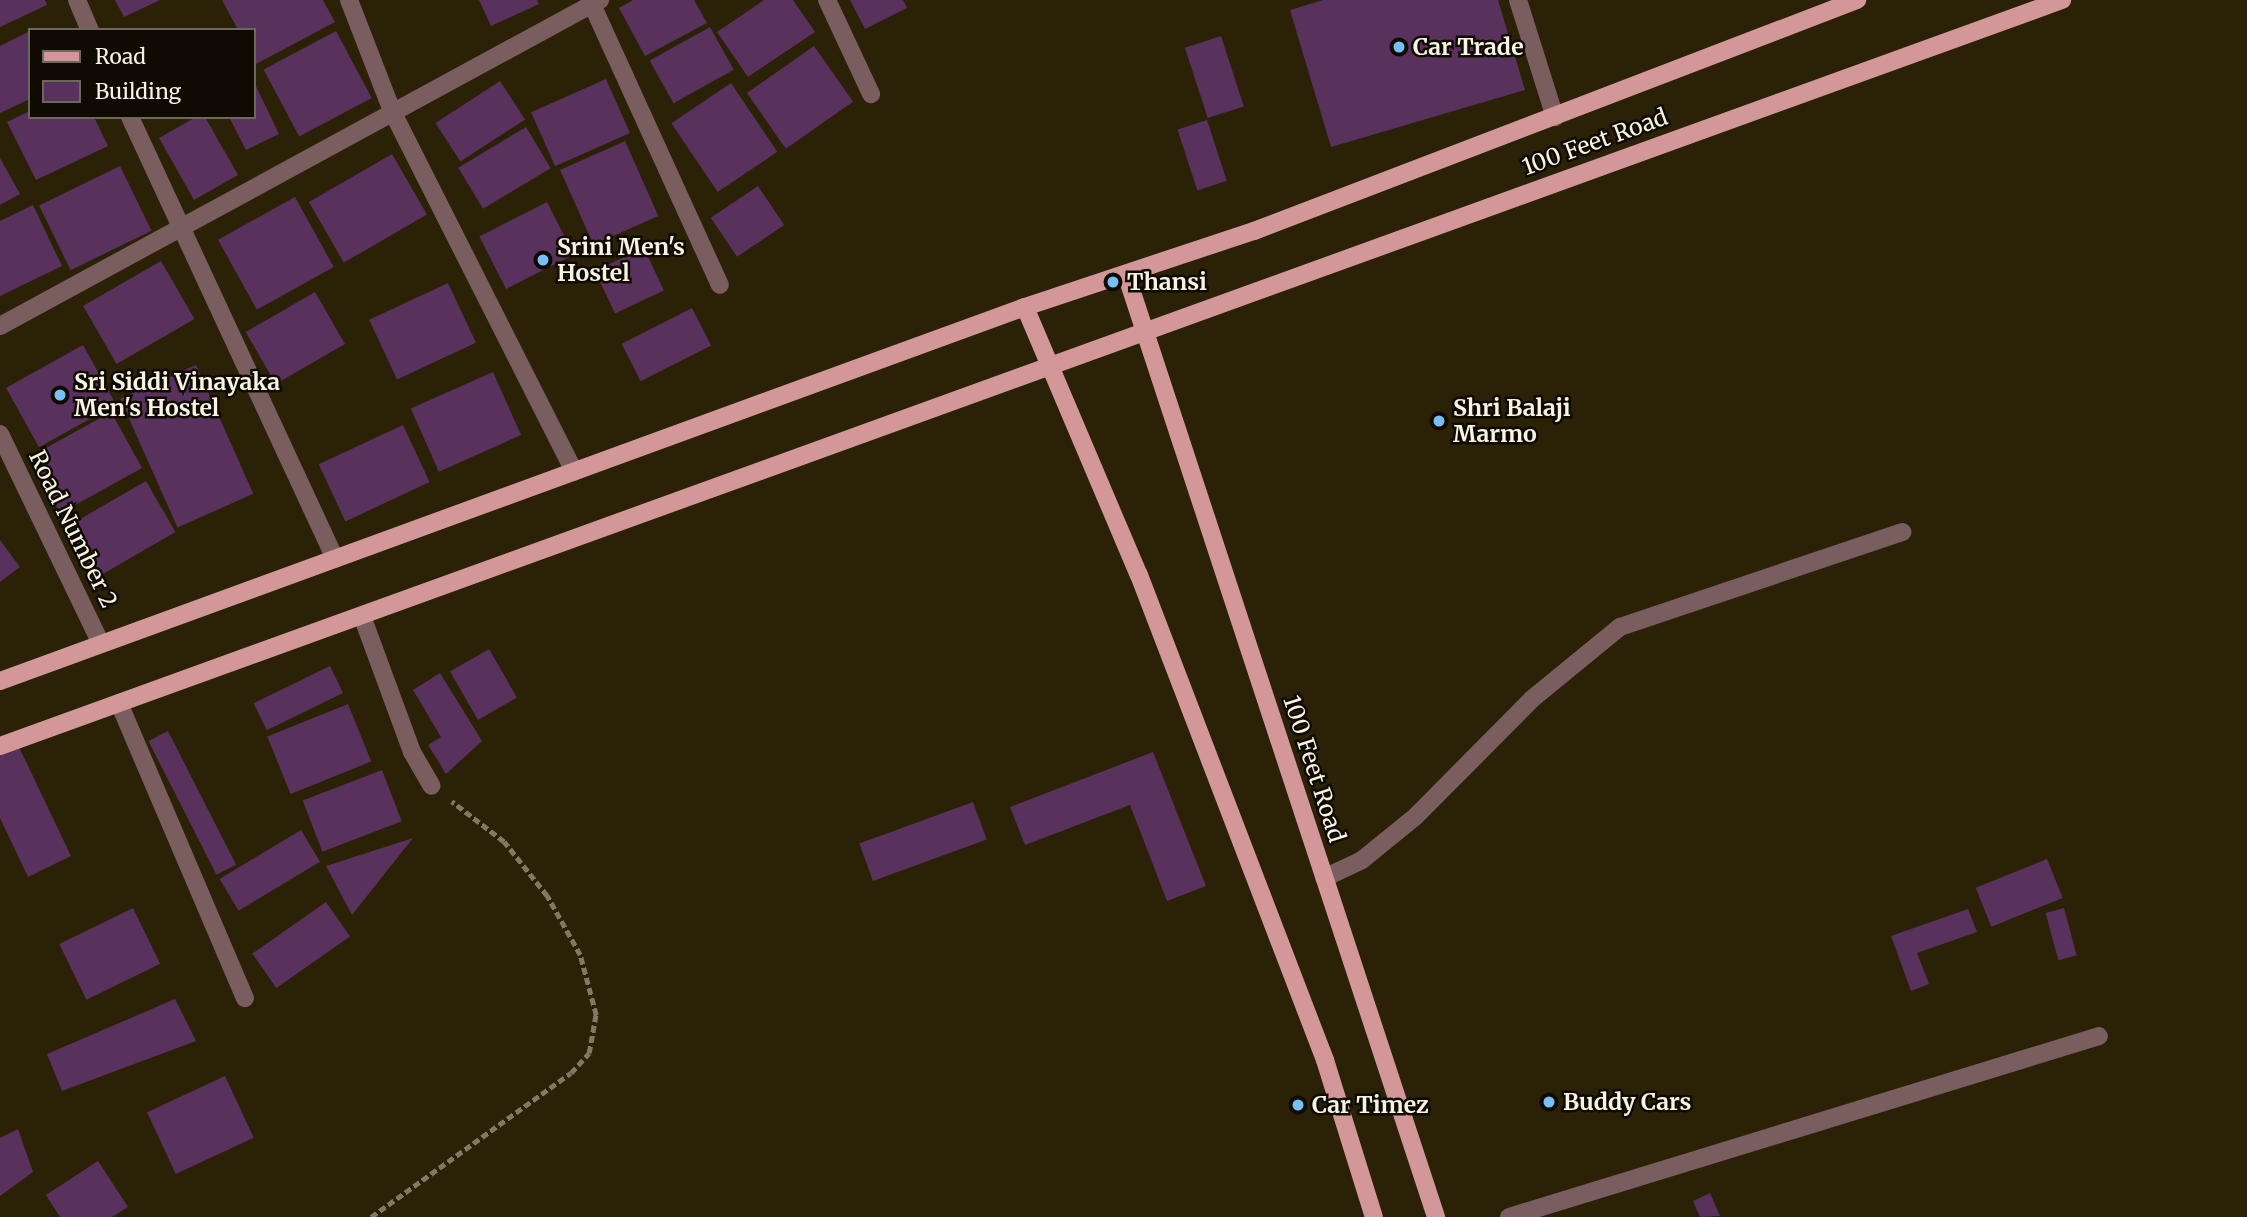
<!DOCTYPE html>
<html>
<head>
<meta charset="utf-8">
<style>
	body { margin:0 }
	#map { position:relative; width:2247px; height:1217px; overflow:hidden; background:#2a2107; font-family:Merriweather,serif }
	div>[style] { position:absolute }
	.building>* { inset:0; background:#58315c; transform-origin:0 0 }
	.path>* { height:4.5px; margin-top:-2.25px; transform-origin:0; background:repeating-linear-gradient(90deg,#807963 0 7px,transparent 0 10.5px) }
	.minor>* { height:18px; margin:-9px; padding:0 9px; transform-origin:9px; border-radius:9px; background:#7a5d5e }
	.major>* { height:18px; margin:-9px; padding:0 9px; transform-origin:9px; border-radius:9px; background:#d3979a }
	.dots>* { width:19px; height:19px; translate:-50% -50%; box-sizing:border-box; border:4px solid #0f0b03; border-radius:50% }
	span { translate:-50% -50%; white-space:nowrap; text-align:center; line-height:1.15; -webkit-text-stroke:5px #0f0b03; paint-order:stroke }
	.poi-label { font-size:23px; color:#f8f3e3; font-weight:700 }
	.left { translate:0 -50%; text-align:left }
	.street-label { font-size:23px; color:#f8f3e3 }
	.legend { position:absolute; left:28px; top:28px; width:228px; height:91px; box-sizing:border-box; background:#0f0b03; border:2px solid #6c685d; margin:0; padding:9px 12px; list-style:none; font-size:21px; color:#f8f3e3 }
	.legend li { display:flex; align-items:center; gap:14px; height:35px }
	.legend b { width:35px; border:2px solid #6c685d }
</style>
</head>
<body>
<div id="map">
	<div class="building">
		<div style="clip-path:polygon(0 0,45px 0,47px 5px,0 27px)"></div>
		<div style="clip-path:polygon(115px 0,160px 0,124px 17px)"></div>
		<div style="clip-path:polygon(222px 0,323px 0,335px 22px,256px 64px,254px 30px,238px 30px)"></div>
		<div style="clip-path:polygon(479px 0,537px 0,539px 4px,491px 26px)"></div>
		<div style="clip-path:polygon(633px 0,694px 0,707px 23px,645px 56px,619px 8px)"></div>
		<div style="clip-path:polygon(764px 0,793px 0,815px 32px,748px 77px,717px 32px)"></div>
		<div style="clip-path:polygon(850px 0,903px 0,907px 8px,865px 29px)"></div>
		<div style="clip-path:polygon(1323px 0,1498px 0,1525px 90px,1331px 147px,1290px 10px)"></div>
		<div style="left:710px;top:27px;width:49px;height:69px;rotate:61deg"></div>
		<div style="clip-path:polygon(30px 31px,30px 99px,0 113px,0 46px)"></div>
		<div style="left:336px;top:31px;width:76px;height:82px;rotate:62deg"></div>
		<div style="left:1221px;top:36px;width:74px;height:38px;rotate:72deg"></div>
		<div style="left:814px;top:46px;width:68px;height:82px;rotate:55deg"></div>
		<div style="left:606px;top:79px;width:59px;height:82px;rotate:66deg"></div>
		<div style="left:500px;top:81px;width:46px;height:77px;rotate:57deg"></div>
		<div style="clip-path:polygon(254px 82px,279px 134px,246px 150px,229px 117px,254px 117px)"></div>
		<div style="left:731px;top:83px;width:83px;height:72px;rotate:56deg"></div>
		<div style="clip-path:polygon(30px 111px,30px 117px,94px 117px,108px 146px,36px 180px,7px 122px)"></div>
		<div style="clip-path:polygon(196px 117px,205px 117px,238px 175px,194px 200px,159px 138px)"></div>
		<div style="left:1207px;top:120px;width:64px;height:31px;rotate:72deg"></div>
		<div style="left:526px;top:127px;width:48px;height:79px;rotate:59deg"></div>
		<div style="left:625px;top:141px;width:82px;height:71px;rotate:66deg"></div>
		<div style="left:392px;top:154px;width:70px;height:96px;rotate:60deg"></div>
		<div style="clip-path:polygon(0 158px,20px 194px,0 205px)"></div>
		<div style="left:120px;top:166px;width:72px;height:90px;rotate:64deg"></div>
		<div style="left:758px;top:186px;width:47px;height:57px;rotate:56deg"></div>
		<div style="left:295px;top:197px;width:80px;height:88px;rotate:61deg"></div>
		<div style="left:547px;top:202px;width:59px;height:76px;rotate:63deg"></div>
		<div style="clip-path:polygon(33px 205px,62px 266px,0 296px,0 221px)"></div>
		<div style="left:644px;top:248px;width:47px;height:54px;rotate:65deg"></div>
		<div style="left:161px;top:261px;width:67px;height:90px;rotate:60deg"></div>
		<div style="left:448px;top:283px;width:66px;height:87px;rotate:65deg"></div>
		<div style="left:315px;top:292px;width:60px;height:80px;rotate:60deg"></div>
		<div style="left:692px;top:308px;width:42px;height:79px;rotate:63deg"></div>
		<div style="left:83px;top:345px;width:68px;height:88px;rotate:61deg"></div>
		<div style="left:196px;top:365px;width:141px;height:83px;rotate:66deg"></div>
		<div style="left:493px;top:372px;width:69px;height:90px;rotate:66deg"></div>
		<div style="left:111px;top:412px;width:64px;height:94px;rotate:61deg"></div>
		<div style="left:403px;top:425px;width:63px;height:93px;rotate:65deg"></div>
		<div style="left:146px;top:481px;width:59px;height:91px;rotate:60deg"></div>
		<div style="clip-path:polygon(0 540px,20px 567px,0 582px)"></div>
		<div style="left:489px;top:649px;width:56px;height:45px;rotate:60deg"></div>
		<div style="left:330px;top:666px;width:30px;height:85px;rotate:64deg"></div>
		<div style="clip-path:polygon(440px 673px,482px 741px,446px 774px,428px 745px,441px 737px,413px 690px)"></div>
		<div style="left:348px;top:704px;width:62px;height:87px;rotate:68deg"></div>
		<div style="left:168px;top:731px;width:150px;height:22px;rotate:63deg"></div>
		<div style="clip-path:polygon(19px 747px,71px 856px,28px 877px,0 818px,0 755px)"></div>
		<div style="clip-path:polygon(1153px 752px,1206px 886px,1167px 901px,1130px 805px,1025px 845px,1010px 807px)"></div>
		<div style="left:382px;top:770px;width:55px;height:85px;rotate:69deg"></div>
		<div style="left:973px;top:802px;width:40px;height:121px;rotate:70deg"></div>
		<div style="left:301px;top:830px;width:37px;height:95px;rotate:59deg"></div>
		<div style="clip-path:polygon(413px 838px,352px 915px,326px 866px)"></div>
		<div style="left:2047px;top:859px;width:42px;height:77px;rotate:68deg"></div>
		<div style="left:326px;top:902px;width:42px;height:90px;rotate:55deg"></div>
		<div style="left:133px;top:908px;width:62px;height:82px;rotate:64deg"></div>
		<div style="left:2064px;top:908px;width:49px;height:19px;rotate:75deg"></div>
		<div style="clip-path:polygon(1968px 909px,1977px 932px,1917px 953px,1929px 984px,1911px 991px,1891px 936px)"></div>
		<div style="clip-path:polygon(175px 999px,196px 1041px,62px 1091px,47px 1054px)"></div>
		<div style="left:225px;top:1076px;width:68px;height:86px;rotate:65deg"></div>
		<div style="clip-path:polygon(18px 1129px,33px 1172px,0 1196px,0 1138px)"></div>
		<div style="clip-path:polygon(98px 1161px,128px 1207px,112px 1217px,60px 1217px,46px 1195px)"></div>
		<div style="clip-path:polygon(1710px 1193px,1720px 1216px,1700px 1217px,1693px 1201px)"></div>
	</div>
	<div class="path">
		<div style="left:371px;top:1217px;width:246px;rotate:-35.8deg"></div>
		<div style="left:571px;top:1073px;width:27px;rotate:-48deg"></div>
		<div style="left:589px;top:1053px;width:39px;rotate:-80deg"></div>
		<div style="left:596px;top:1015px;width:62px;rotate:-104.9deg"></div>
		<div style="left:580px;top:955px;width:68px;rotate:-119.2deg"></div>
		<div style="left:547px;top:896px;width:69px;rotate:-128.5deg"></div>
		<div style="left:504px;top:842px;width:66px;rotate:-142.4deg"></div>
	</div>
	<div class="minor">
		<div style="left:77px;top:0;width:33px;rotate:67deg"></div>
		<div style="left:349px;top:0;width:119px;rotate:68.8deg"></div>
		<div style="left:392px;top:111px;width:404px;rotate:63.2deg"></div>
		<div style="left:590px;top:0;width:313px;rotate:65.5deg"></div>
		<div style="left:827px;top:0;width:104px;rotate:64.9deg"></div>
		<div style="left:1518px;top:0;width:123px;rotate:72.5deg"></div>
		<div style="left:130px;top:117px;width:487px;rotate:65.1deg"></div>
		<div style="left:0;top:326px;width:683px;rotate:-28.52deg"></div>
		<div style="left:0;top:434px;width:233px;rotate:64.3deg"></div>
		<div style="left:362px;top:616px;width:145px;rotate:69.8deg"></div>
		<div style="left:412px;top:752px;width:39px;rotate:60deg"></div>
		<div style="left:119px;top:703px;width:321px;rotate:66.9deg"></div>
		<div style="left:1324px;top:878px;width:42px;rotate:-25.3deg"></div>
		<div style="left:1362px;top:860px;width:68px;rotate:-39.1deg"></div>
		<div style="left:1415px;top:817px;width:166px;rotate:-45.2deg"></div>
		<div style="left:1532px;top:699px;width:114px;rotate:-39.3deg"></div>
		<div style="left:1620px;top:627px;width:298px;rotate:-18.6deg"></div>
		<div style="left:1509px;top:1217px;width:617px;rotate:-17.05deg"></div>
	</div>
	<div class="major">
		<div style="left:1126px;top:274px;width:993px;rotate:71.8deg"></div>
		<div style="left:1025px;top:307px;width:291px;rotate:67deg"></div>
		<div style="left:1139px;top:575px;width:519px;rotate:69.02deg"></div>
		<div style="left:1325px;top:1060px;width:164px;rotate:72.7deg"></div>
		<div style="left:0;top:681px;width:1091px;rotate:-20.05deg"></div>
		<div style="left:1025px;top:307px;width:241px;rotate:-18.4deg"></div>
		<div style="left:1254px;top:231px;width:646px;rotate:-20.96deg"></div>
		<div style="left:0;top:746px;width:2193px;rotate:-19.89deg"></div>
	</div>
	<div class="dots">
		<div style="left:1399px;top:47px;background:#77bff7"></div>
		<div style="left:543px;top:260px;background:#77bff7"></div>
		<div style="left:1113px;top:282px;background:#77bff7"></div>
		<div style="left:60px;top:395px;background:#77bff7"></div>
		<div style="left:1439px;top:421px;background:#77bff7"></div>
		<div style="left:1549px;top:1102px;background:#77bff7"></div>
		<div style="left:1298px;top:1105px;background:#77bff7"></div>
	</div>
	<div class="poi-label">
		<span class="left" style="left:1413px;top:47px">Car Trade</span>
		<span class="left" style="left:557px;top:260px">Srini Men's<br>Hostel</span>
		<span class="left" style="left:1127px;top:282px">Thansi</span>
		<span class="left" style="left:74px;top:395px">Sri Siddi Vinayaka<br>Men's Hostel</span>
		<span class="left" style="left:1453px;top:421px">Shri Balaji<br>Marmo</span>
		<span class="left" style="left:1563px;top:1102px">Buddy Cars</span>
		<span class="left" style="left:1312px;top:1105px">Car Timez</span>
	</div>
	<div class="street-label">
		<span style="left:1595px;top:142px;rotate:-20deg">100 Feet Road</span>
		<span style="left:73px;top:529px;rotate:64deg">Road Number 2</span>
		<span style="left:1314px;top:769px;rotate:72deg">100 Feet Road</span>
	</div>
	<ul class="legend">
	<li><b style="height:9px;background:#d3979a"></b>Road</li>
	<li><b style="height:19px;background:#58315c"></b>Building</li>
	</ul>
</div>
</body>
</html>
